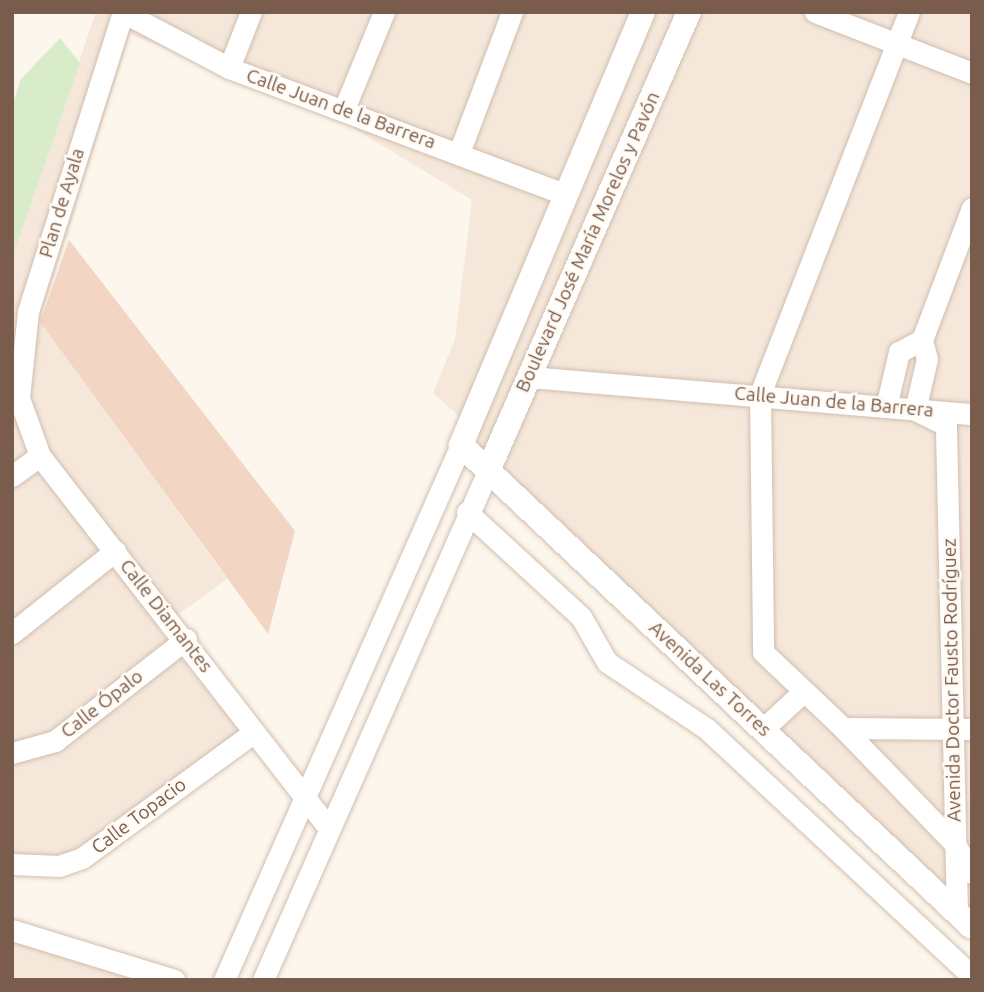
<!DOCTYPE html>
<html>
<head>
<meta charset="utf-8">
<style>
	body { margin:0 }
	#map { position:relative; width:984px; height:992px; overflow:hidden; background:#fdf6ec; font-family:Ubuntu,sans-serif }
	div>[style] { position:absolute }
	.residential>* { inset:0; background:#f5e8da }
	.green>* { inset:0; background:#d8ecc9 }
	.building>* { inset:0; background:#f3d5c3 }
	.roads { filter:drop-shadow(0 0 2px #d1beb0) drop-shadow(0 0 2px #d1beb0) }
	.minor>* { height:21px; margin:-10.5px; padding:0 10.5px; transform-origin:10.5px; border-radius:10.5px; background:#fff }
	.tertiary>* { height:24px; margin:-12px; padding:0 12px; transform-origin:12px; border-radius:12px; background:#fff }
	span { translate:-50% -50%; white-space:nowrap; text-align:center; line-height:1.15; -webkit-text-stroke:5px #fffaf3; paint-order:stroke }
	.street-label { font-size:19px; color:#7a5c4d }
	.frame { position:absolute; inset:0; border:14px solid #7a5c4d; pointer-events:none }
</style>
</head>
<body>
<div id="map">
	<div class="residential">
		<div style="clip-path:polygon(96px 12px,972px 12px,972px 921px,480px 467px,478px 433px,433px 393px,455px 339px,472px 200px,335px 117px,130px 34px,40px 322px,227px 579px,158px 629px,247px 740px,70px 874px,12px 866px,12px 258px)"></div>
		<div style="clip-path:polygon(12px 925px,145px 959px,137px 980px,12px 980px)"></div>
	</div>
	<div class="green">
		<div style="clip-path:polygon(60px 38px,80px 63px,12px 258px,12px 106px,21px 79px)"></div>
	</div>
	<div class="building">
		<div style="clip-path:polygon(69px 240px,295px 531px,268px 634px,40px 322px)"></div>
	</div>
	<div class="roads">
		<div class="minor">
			<div style="left:123px;top:12px;width:315px;rotate:107.6deg"></div>
			<div style="left:28px;top:312px;width:86px;rotate:96deg"></div>
			<div style="left:19px;top:398px;width:62px;rotate:70.1deg"></div>
			<div style="left:40px;top:456px;width:468px;rotate:52.2deg"></div>
			<div style="left:123px;top:12px;width:120px;rotate:27.8deg"></div>
			<div style="left:229px;top:68px;width:359px;rotate:20.6deg"></div>
			<div style="left:815px;top:12px;width:168px;rotate:21.2deg"></div>
			<div style="left:909px;top:12px;width:411px;rotate:111.3deg"></div>
			<div style="left:760px;top:395px;width:257px;rotate:89.3deg"></div>
			<div style="left:763px;top:652px;width:110px;rotate:43.5deg"></div>
			<div style="left:843px;top:728px;width:129px;rotate:0.4deg"></div>
			<div style="left:229px;top:68px;width:60px;rotate:-68.6deg"></div>
			<div style="left:344px;top:109px;width:105px;rotate:-67.6deg"></div>
			<div style="left:459px;top:153px;width:151px;rotate:-69.4deg"></div>
			<div style="left:529px;top:377px;width:445px;rotate:4.8deg"></div>
			<div style="left:886px;top:407px;width:57px;rotate:-76.7deg"></div>
			<div style="left:899px;top:352px;width:26px;rotate:-28deg"></div>
			<div style="left:12px;top:476px;width:34px;rotate:-36deg"></div>
			<div style="left:467px;top:512px;width:155px;rotate:42.6deg"></div>
			<div style="left:581px;top:617px;width:52px;rotate:60deg"></div>
			<div style="left:607px;top:662px;width:120px;rotate:33.8deg"></div>
			<div style="left:707px;top:729px;width:362px;rotate:43deg"></div>
			<div style="left:12px;top:633px;width:132px;rotate:-38.5deg"></div>
			<div style="left:843px;top:728px;width:160px;rotate:46deg"></div>
			<div style="left:954px;top:843px;width:35px;rotate:59deg"></div>
			<div style="left:763px;top:729px;width:53px;rotate:-42.7deg"></div>
			<div style="left:12px;top:753px;width:45px;rotate:-15.6deg"></div>
			<div style="left:55px;top:741px;width:166px;rotate:-37.9deg"></div>
			<div style="left:12px;top:864px;width:47px;rotate:2.4deg"></div>
			<div style="left:59px;top:866px;width:24px;rotate:-19deg"></div>
			<div style="left:82px;top:858px;width:213px;rotate:-36.2deg"></div>
			<div style="left:957px;top:914px;width:489px;rotate:-91.3deg"></div>
			<div style="left:946px;top:425px;width:34px;rotate:-154deg"></div>
			<div style="left:915px;top:410px;width:52px;rotate:-76.8deg"></div>
			<div style="left:927px;top:359px;width:20px;rotate:-105deg"></div>
			<div style="left:922px;top:340px;width:141px;rotate:-69.3deg"></div>
			<div style="left:12px;top:930px;width:170px;rotate:17.1deg"></div>
			<div style="left:224px;top:980px;width:585px;rotate:-66.11deg"></div>
			<div style="left:263px;top:980px;width:557px;rotate:-66.15deg"></div>
		</div>
		<div class="tertiary">
			<div style="left:643px;top:12px;width:470px;rotate:112.8deg"></div>
			<div style="left:461px;top:445px;width:702px;rotate:43.33deg"></div>
			<div style="left:488px;top:471px;width:501px;rotate:-66.35deg"></div>
		</div>
	</div>
	<div class="street-label">
		<span style="left:341px;top:109px;rotate:20deg">Calle Juan de la Barrera</span>
		<span style="left:62px;top:203px;rotate:-73deg">Plan de Ayala</span>
		<span style="left:588px;top:242px;rotate:-66deg">Boulevard José María Morelos y Pavón</span>
		<span style="left:834px;top:402px;rotate:5deg">Calle Juan de la Barrera</span>
		<span style="left:166px;top:616px;rotate:52deg">Calle Diamantes</span>
		<span style="left:710px;top:679px;rotate:43deg">Avenida Las Torres</span>
		<span style="left:952px;top:680px;rotate:-91deg">Avenida Doctor Fausto Rodríguez</span>
		<span style="left:102px;top:704px;rotate:-38deg">Calle Ópalo</span>
		<span style="left:139px;top:816px;rotate:-37deg">Calle Topacio</span>
	</div>
	<div class="frame"></div>
</div>
</body>
</html>
